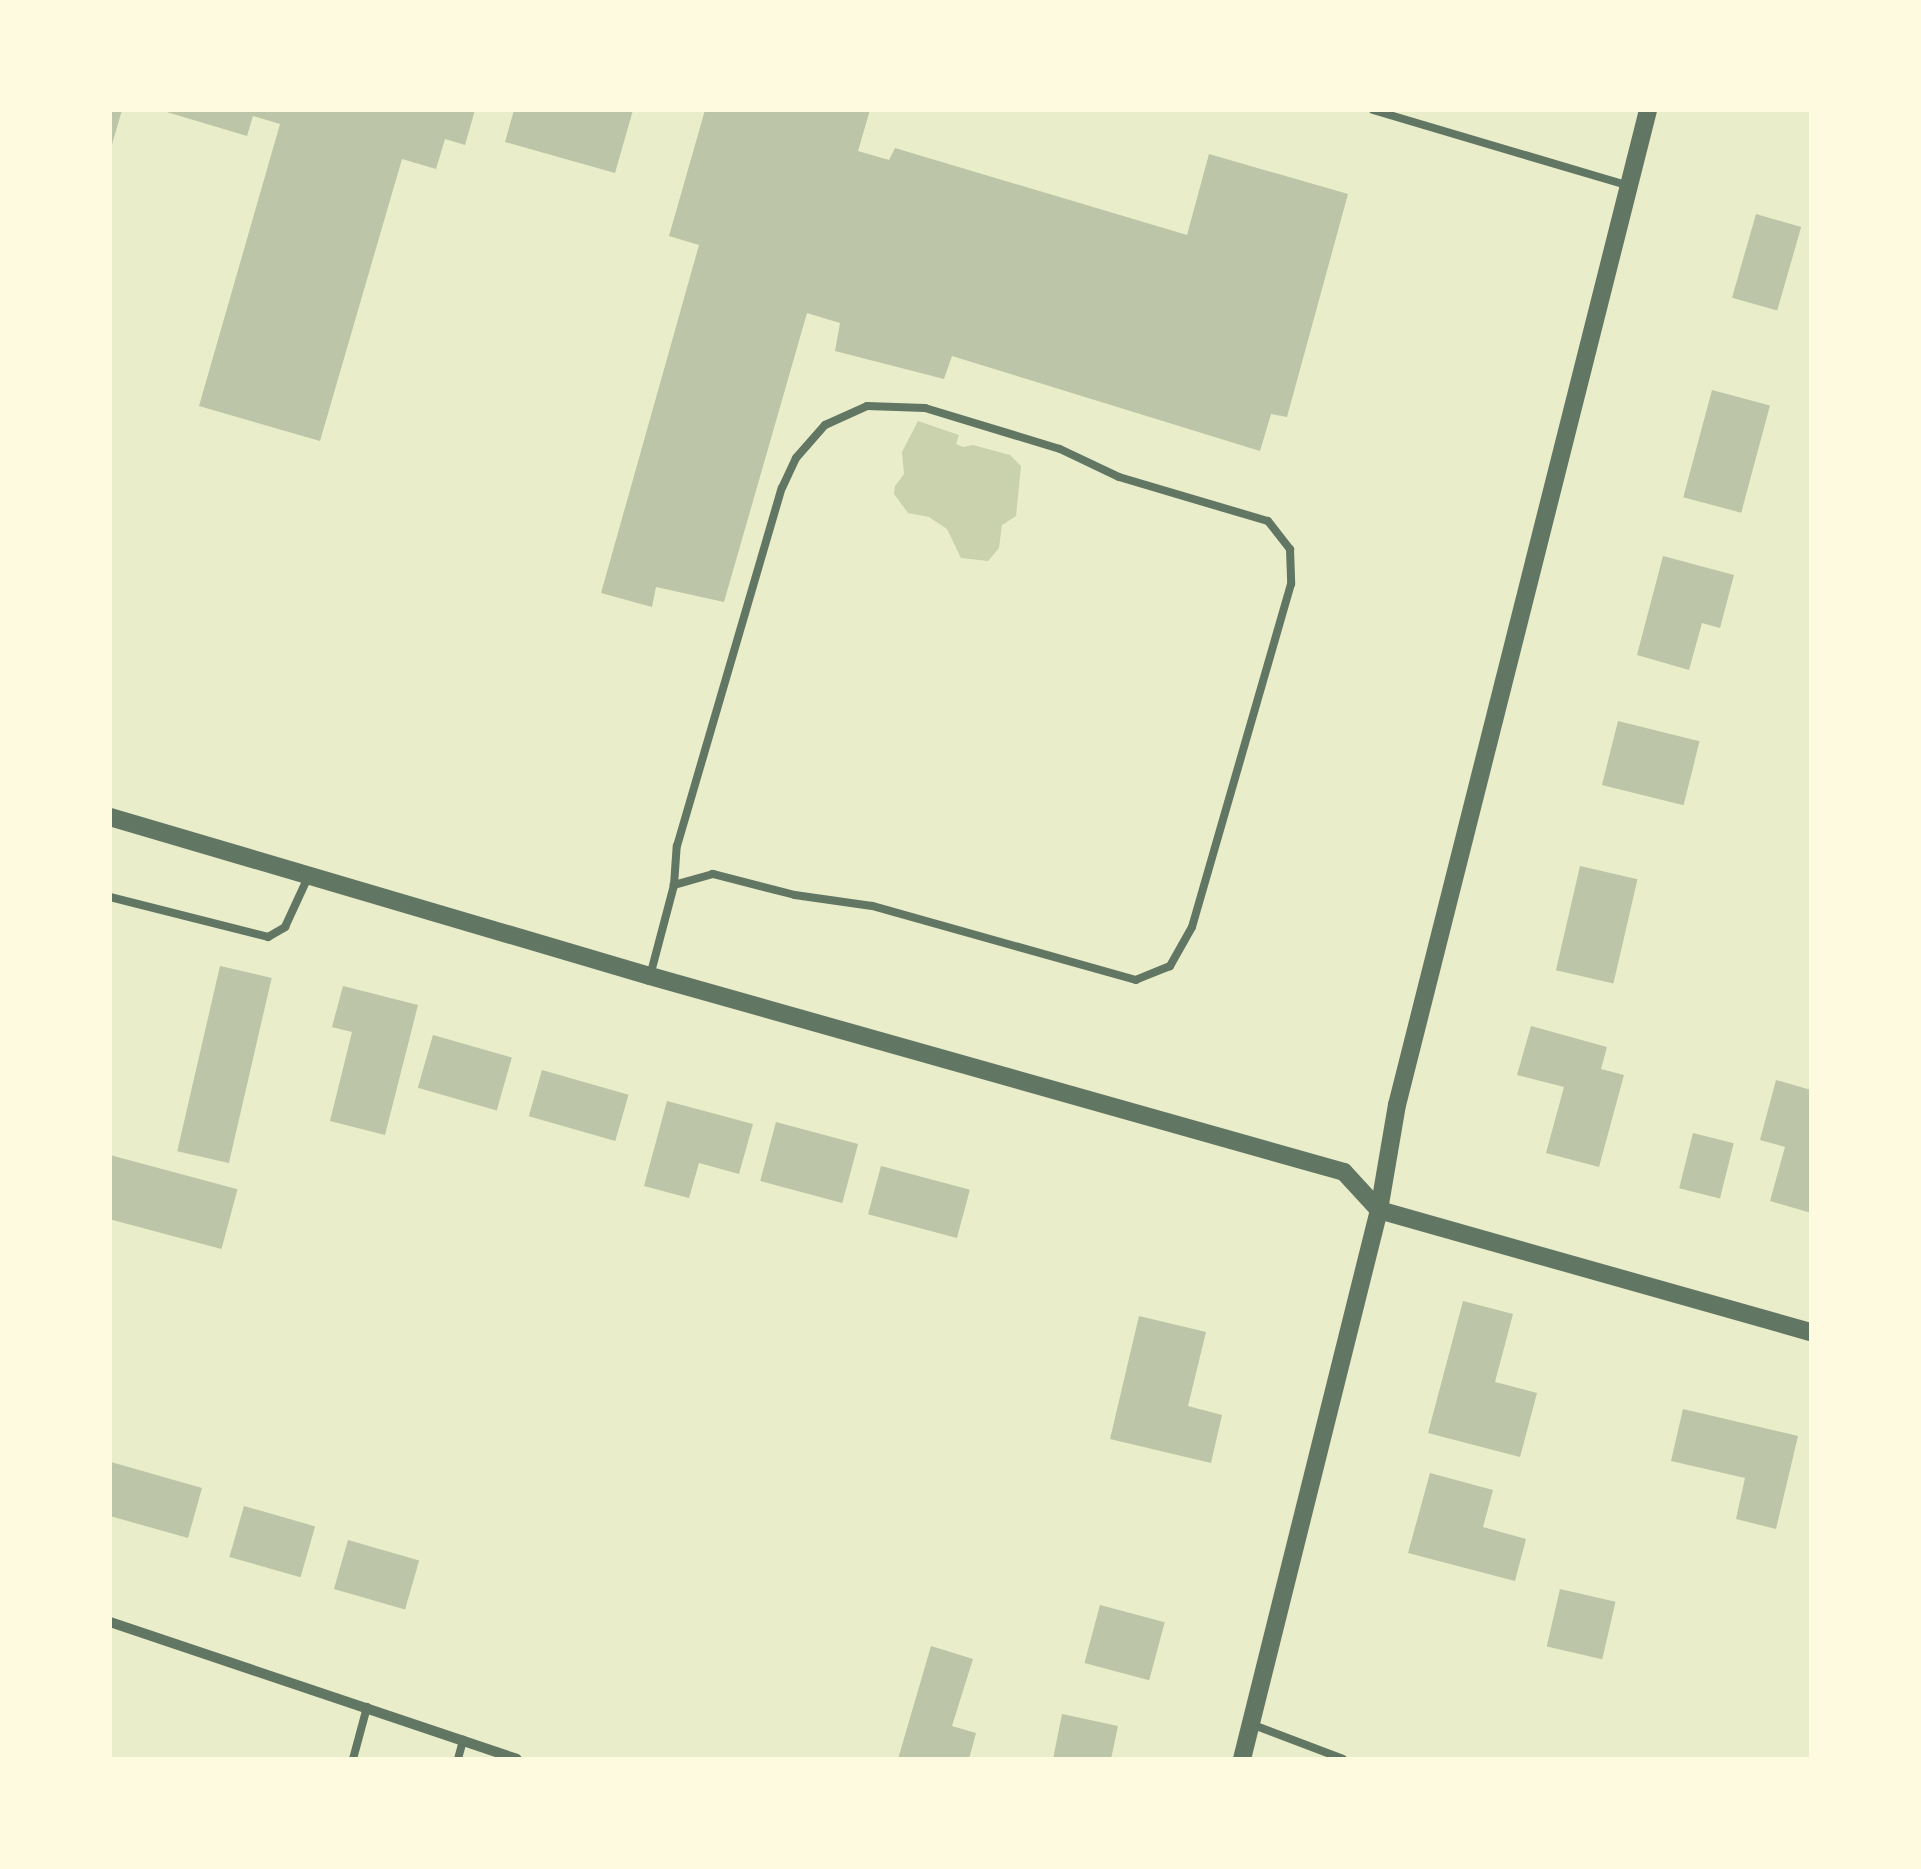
<!DOCTYPE html>
<html>
<head>
<meta charset="utf-8">
<style>
	body { margin:0 }
	#map { position:relative; width:1921px; height:1869px; overflow:hidden; background:#e9edc9; font-family:"PT Sans Narrow",sans-serif }
	div>[style] { position:absolute }
	.green>* { inset:0; background:#cad2ad }
	.building>* { inset:0; background:#bcc5a7; transform-origin:0 0 }
	.service>* { height:8px; margin:-4px; padding:0 4px; transform-origin:4px; border-radius:4px; background:#617663 }
	.minor>* { height:10px; margin:-5px; padding:0 5px; transform-origin:5px; border-radius:5px; background:#617663 }
	.tertiary>* { height:18px; margin:-9px; padding:0 9px; transform-origin:9px; border-radius:9px; background:#617663 }
	span { translate:-50% -50%; white-space:nowrap; text-align:center; line-height:1.15; -webkit-text-stroke:8px #fefae0; paint-order:stroke }
	.frame { position:absolute; inset:0; border:112px solid #fefae0; pointer-events:none }
</style>
</head>
<body>
<div id="map">
	<div class="green">
		<div style="clip-path:polygon(918px 421px,959px 435px,956px 444px,963px 447px,973px 445px,1010px 455px,1021px 466px,1016px 516px,1002px 525px,999px 548px,988px 561px,961px 558px,947px 529px,929px 517px,908px 513px,894px 494px,895px 486px,904px 474px,902px 452px)"></div>
	</div>
	<div class="building">
		<div style="clip-path:polygon(110px 110px,122px 110px,111px 148px,110px 148px)"></div>
		<div style="clip-path:polygon(160px 110px,475px 110px,465px 145px,445px 139px,436px 169px,402px 159px,320px 441px,199px 406px,280px 124px,253px 116px,247px 136px)"></div>
		<div style="clip-path:polygon(514px 110px,633px 110px,615px 173px,505px 142px)"></div>
		<div style="clip-path:polygon(705px 110px,870px 110px,858px 151px,889px 160px,895px 148px,1187px 235px,1209px 154px,1348px 194px,1287px 417px,1271px 414px,1260px 451px,952px 356px,944px 379px,835px 351px,840px 323px,807px 313px,724px 602px,656px 587px,652px 607px,601px 593px,699px 245px,669px 236px)"></div>
		<div style="left:1756px;top:214px;width:47px;height:87px;rotate:16deg"></div>
		<div style="left:1712px;top:390px;width:60px;height:111px;rotate:15deg"></div>
		<div style="clip-path:polygon(1663px 556px,1734px 575px,1720px 628px,1702px 623px,1689px 670px,1637px 655px)"></div>
		<div style="left:1618px;top:721px;width:84px;height:66px;rotate:14deg"></div>
		<div style="left:1580px;top:866px;width:59px;height:107px;rotate:13deg"></div>
		<div style="left:220px;top:966px;width:53px;height:190px;rotate:13deg"></div>
		<div style="clip-path:polygon(343px 986px,418px 1005px,385px 1135px,330px 1121px,352px 1032px,332px 1027px)"></div>
		<div style="clip-path:polygon(1531px 1026px,1607px 1047px,1601px 1069px,1624px 1075px,1599px 1167px,1546px 1153px,1564px 1087px,1517px 1075px)"></div>
		<div style="left:433px;top:1035px;width:82px;height:55px;rotate:16deg"></div>
		<div style="left:542px;top:1070px;width:90px;height:48px;rotate:16deg"></div>
		<div style="clip-path:polygon(1776px 1080px,1811px 1090px,1811px 1213px,1770px 1201px,1785px 1147px,1760px 1140px)"></div>
		<div style="clip-path:polygon(667px 1101px,753px 1124px,739px 1174px,699px 1163px,689px 1198px,644px 1186px)"></div>
		<div style="left:776px;top:1122px;width:85px;height:61px;rotate:15deg"></div>
		<div style="left:1693px;top:1133px;width:42px;height:57px;rotate:14deg"></div>
		<div style="left:110px;top:1155px;width:132px;height:62px;rotate:15deg"></div>
		<div style="left:881px;top:1166px;width:92px;height:50px;rotate:15deg"></div>
		<div style="clip-path:polygon(1463px 1301px,1513px 1314px,1495px 1382px,1537px 1393px,1520px 1457px,1428px 1433px)"></div>
		<div style="clip-path:polygon(1139px 1316px,1206px 1332px,1188px 1406px,1222px 1415px,1211px 1463px,1110px 1439px)"></div>
		<div style="clip-path:polygon(1683px 1409px,1798px 1436px,1776px 1529px,1736px 1519px,1745px 1478px,1671px 1461px)"></div>
		<div style="clip-path:polygon(111px 1462px,202px 1488px,188px 1538px,110px 1516px)"></div>
		<div style="clip-path:polygon(1430px 1473px,1493px 1490px,1483px 1527px,1526px 1539px,1515px 1581px,1408px 1553px)"></div>
		<div style="left:244px;top:1506px;width:74px;height:53px;rotate:16deg"></div>
		<div style="left:348px;top:1540px;width:74px;height:51px;rotate:16deg"></div>
		<div style="left:1560px;top:1589px;width:57px;height:59px;rotate:13deg"></div>
		<div style="left:1100px;top:1605px;width:67px;height:60px;rotate:15deg"></div>
		<div style="clip-path:polygon(931px 1646px,973px 1659px,952px 1726px,976px 1733px,969px 1759px,898px 1759px)"></div>
		<div style="clip-path:polygon(1062px 1714px,1118px 1726px,1111px 1759px,1053px 1759px)"></div>
	</div>
	<div class="service">
		<div style="left:1373px;top:110px;width:265px;rotate:16.5deg"></div>
		<div style="left:110px;top:897px;width:163px;rotate:14.2deg"></div>
		<div style="left:268px;top:937px;width:20px;rotate:-30deg"></div>
		<div style="left:285px;top:927px;width:57px;rotate:-65.2deg"></div>
		<div style="left:650px;top:976px;width:94px;rotate:-75.2deg"></div>
		<div style="left:674px;top:885px;width:39px;rotate:-86deg"></div>
		<div style="left:677px;top:846px;width:373px;rotate:-73.7deg"></div>
		<div style="left:782px;top:488px;width:33px;rotate:-65deg"></div>
		<div style="left:796px;top:458px;width:44px;rotate:-48.7deg"></div>
		<div style="left:825px;top:425px;width:46px;rotate:-24.3deg"></div>
		<div style="left:867px;top:406px;width:58px;rotate:2deg"></div>
		<div style="left:925px;top:408px;width:141px;rotate:16.9deg"></div>
		<div style="left:1060px;top:449px;width:65px;rotate:25.4deg"></div>
		<div style="left:1119px;top:477px;width:155px;rotate:16.5deg"></div>
		<div style="left:1268px;top:521px;width:36px;rotate:52deg"></div>
		<div style="left:1290px;top:549px;width:35px;rotate:88deg"></div>
		<div style="left:1291px;top:584px;width:357px;rotate:106.1deg"></div>
		<div style="left:1192px;top:927px;width:45px;rotate:119.4deg"></div>
		<div style="left:1170px;top:966px;width:37px;rotate:158deg"></div>
		<div style="left:1136px;top:980px;width:274px;rotate:-164.3deg"></div>
		<div style="left:872px;top:906px;width:78px;rotate:-171.9deg"></div>
		<div style="left:795px;top:895px;width:85px;rotate:-165.6deg"></div>
		<div style="left:713px;top:874px;width:41px;rotate:164.2deg"></div>
		<div style="left:1251px;top:1724px;width:98px;rotate:20.8deg"></div>
		<div style="left:353px;top:1759px;width:54px;rotate:-74.9deg"></div>
		<div style="left:458px;top:1759px;width:20px;rotate:-75deg"></div>
	</div>
	<div class="minor">
		<div style="left:110px;top:1622px;width:429px;rotate:18.6deg"></div>
	</div>
	<div class="tertiary">
		<div style="left:110px;top:817px;width:563px;rotate:16.41deg"></div>
		<div style="left:650px;top:976px;width:721px;rotate:15.77deg"></div>
		<div style="left:1344px;top:1172px;width:52px;rotate:47.4deg"></div>
		<div style="left:1379px;top:1210px;width:449px;rotate:15.8deg"></div>
		<div style="left:1242px;top:1759px;width:566px;rotate:-75.99deg"></div>
		<div style="left:1379px;top:1210px;width:107px;rotate:-80.3deg"></div>
		<div style="left:1397px;top:1105px;width:1026px;rotate:-75.84deg"></div>
	</div>
	<div class="frame"></div>
</div>
</body>
</html>
